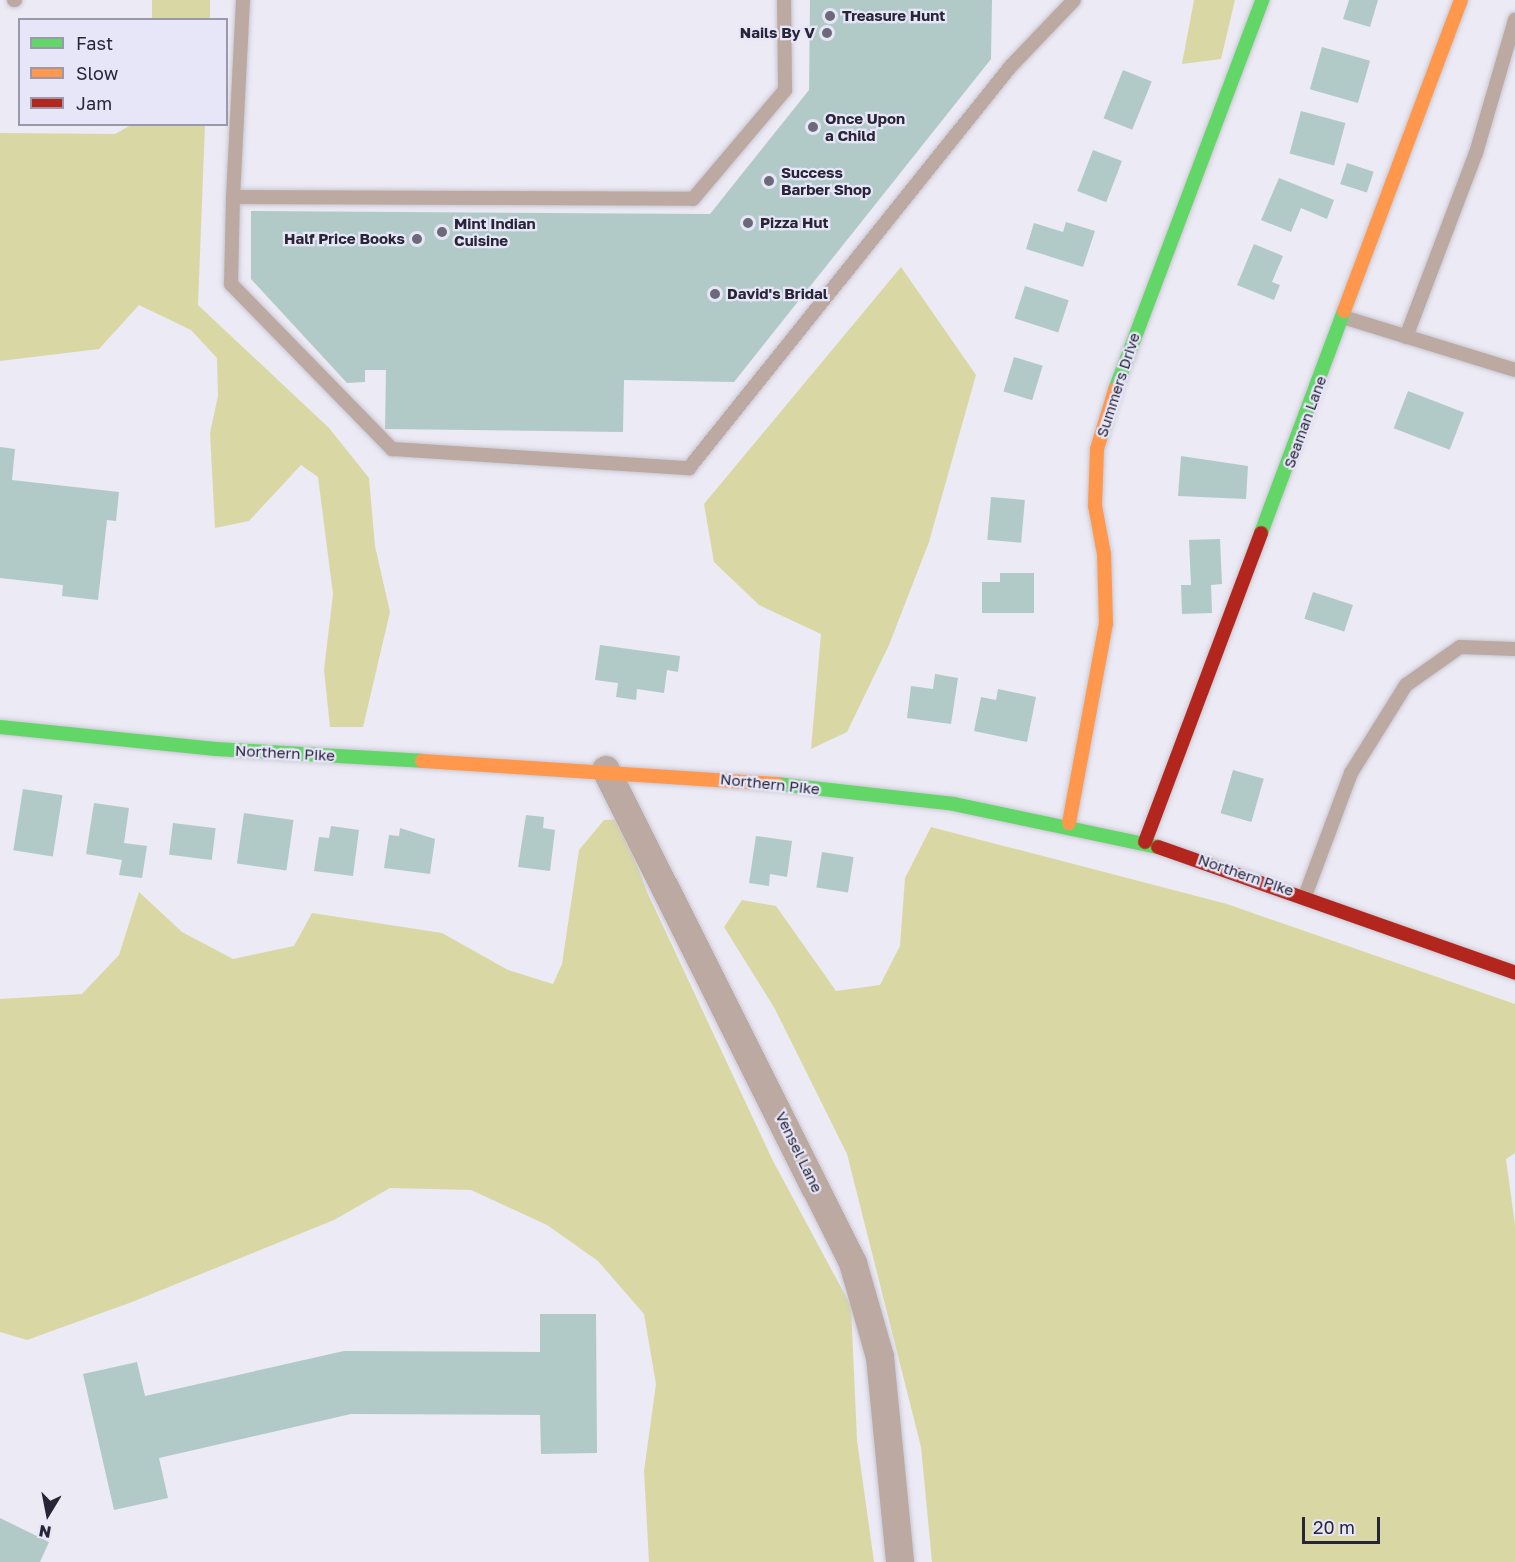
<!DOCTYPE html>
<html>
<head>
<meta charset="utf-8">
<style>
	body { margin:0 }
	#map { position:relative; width:1515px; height:1562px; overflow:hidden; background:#ebeaf5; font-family:"Golos Text",sans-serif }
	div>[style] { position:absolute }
	.green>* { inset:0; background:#d9d8a4; transform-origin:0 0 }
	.building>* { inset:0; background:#b2cac7; transform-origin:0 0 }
	.roads { filter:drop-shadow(0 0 2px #c9c7d2) drop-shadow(0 0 2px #c9c7d2) }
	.lane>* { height:14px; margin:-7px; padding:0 7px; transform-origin:7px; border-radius:7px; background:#bba9a2 }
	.street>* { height:28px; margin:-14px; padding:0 14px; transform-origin:14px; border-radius:14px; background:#bba9a2 }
	.fast>* { height:14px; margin:-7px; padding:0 7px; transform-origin:7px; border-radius:7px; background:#63d668 }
	.slow>* { height:14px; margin:-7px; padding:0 7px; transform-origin:7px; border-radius:7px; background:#ff974d }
	.jam>* { height:14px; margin:-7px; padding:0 7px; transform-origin:7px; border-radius:7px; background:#b3261e }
	.dots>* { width:16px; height:16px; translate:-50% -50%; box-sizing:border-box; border:3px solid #e7e6f9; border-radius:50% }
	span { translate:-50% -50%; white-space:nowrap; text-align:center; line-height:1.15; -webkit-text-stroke:4.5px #e7e6f9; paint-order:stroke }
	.poi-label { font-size:15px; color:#272536; font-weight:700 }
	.left { translate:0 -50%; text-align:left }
	.right { translate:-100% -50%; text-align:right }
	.street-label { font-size:15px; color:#272536 }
	.legend { position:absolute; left:18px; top:18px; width:210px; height:108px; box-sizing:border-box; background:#e7e6f9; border:2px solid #9a99ab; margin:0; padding:8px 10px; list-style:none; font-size:18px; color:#272536 }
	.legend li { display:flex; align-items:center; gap:12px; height:30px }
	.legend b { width:30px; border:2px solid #9a99ab }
	.north { position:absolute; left:18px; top:1484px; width:60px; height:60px; -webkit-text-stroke:4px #e7e6f9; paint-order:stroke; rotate:190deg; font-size:16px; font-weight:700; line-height:24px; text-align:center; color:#272536 }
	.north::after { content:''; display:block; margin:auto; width:21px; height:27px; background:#272536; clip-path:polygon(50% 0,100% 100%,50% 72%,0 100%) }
	.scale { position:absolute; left:1302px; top:1517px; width:78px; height:27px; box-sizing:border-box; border:3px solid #272536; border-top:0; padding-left:8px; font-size:18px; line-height:21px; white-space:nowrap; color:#272536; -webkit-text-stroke:4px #e7e6f9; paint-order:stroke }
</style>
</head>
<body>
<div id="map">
	<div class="green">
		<div style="left:152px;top:0;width:58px;height:19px"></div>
		<div style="clip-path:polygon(1194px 0,1235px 0,1221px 59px,1182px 64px)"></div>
		<div style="clip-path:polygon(133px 124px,205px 125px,198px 305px,329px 428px,369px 478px,375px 546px,390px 612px,363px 727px,330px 727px,324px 670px,333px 594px,318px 477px,301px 465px,249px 521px,215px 528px,210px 433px,218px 396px,217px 358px,191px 330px,139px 305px,99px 349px,0 361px,0 133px,115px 134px)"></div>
		<div style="clip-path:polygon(901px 267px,976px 375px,929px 542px,889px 645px,847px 732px,811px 749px,821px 634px,759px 605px,714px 562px,704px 504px)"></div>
		<div style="clip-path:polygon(620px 819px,647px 892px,773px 1161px,851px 1306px,857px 1440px,874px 1562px,649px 1562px,644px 1471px,656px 1384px,644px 1314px,598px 1261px,547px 1225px,471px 1190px,390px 1188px,334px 1220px,132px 1302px,27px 1340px,0 1332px,0 999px,82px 994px,119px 955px,139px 892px,182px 932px,233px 959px,294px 946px,312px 913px,442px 933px,508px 970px,553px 984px,562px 964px,579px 850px,604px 820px)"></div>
		<div style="clip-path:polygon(931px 827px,1227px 904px,1515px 1004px,1515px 1153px,1506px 1159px,1515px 1225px,1515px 1562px,932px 1562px,921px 1447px,847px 1154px,775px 1009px,724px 927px,742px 900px,776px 906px,836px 991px,880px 985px,900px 946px,905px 878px)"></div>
	</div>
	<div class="building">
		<div style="clip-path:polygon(810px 0,992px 0,991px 59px,734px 382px,624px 380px,623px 432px,385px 429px,386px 370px,365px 370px,365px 382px,347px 383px,251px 279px,251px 211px,710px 214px,809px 90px)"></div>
		<div style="clip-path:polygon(1349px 0,1378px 0,1370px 27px,1343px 19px)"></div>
		<div style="left:1322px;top:47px;width:50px;height:44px;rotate:16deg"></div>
		<div style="left:1123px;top:70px;width:31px;height:52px;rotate:22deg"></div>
		<div style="left:1301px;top:111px;width:46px;height:44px;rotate:15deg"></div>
		<div style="left:1093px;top:150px;width:31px;height:44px;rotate:21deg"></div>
		<div style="left:1347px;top:163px;width:28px;height:22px;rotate:18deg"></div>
		<div style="clip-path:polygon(1279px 178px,1334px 200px,1327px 219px,1301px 208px,1291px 232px,1261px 220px)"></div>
		<div style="clip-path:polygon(1066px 222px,1095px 231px,1083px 267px,1026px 249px,1034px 223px,1063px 232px)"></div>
		<div style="clip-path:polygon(1254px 244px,1283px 256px,1272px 282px,1280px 285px,1274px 300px,1237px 285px)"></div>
		<div style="left:1025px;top:286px;width:46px;height:34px;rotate:18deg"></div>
		<div style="left:1014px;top:357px;width:30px;height:36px;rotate:17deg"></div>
		<div style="left:1408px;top:391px;width:60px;height:40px;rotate:21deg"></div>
		<div style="clip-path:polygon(0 447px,15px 449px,12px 480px,119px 492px,116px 521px,107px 520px,98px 600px,62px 596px,63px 585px,0 578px)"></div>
		<div style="clip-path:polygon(1181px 456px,1248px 466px,1246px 499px,1178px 496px)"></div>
		<div style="left:991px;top:497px;width:34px;height:43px;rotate:5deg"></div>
		<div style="clip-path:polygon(1220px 539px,1222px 584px,1211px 585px,1212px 613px,1182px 614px,1181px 585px,1191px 585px,1189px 540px)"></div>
		<div style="clip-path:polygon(1000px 573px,1034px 573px,1034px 613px,982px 613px,982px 582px,1000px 582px)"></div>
		<div style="left:1313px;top:592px;width:42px;height:28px;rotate:18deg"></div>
		<div style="clip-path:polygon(600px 645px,680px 656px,678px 672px,667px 670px,664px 693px,637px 689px,636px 700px,616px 697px,618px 683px,595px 680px)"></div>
		<div style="clip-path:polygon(935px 674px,958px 678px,951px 724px,907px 718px,911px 686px,933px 689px)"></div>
		<div style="clip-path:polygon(998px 689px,1036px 697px,1027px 742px,974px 731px,981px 697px,996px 700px)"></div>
		<div style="left:1233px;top:770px;width:32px;height:45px;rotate:16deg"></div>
		<div style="left:23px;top:789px;width:40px;height:62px;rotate:9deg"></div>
		<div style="clip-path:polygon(94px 803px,129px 808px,124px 843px,147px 846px,142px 878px,119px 875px,122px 860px,86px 854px)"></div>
		<div style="left:244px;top:813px;width:50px;height:51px;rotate:8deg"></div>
		<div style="clip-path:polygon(526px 815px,544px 817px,543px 828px,555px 830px,550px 871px,518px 867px)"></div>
		<div style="left:173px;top:823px;width:43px;height:32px;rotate:7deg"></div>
		<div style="clip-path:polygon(331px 826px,359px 830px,353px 876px,314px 871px,319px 837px,329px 838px)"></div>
		<div style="clip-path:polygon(400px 828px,435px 839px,430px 874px,384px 868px,389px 835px,399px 836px)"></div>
		<div style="clip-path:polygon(756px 836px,792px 841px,787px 877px,770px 874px,769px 886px,749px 883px)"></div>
		<div style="left:822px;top:852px;width:32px;height:36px;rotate:9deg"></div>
		<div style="clip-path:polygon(540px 1314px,596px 1314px,597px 1453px,541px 1454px,540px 1415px,351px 1414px,159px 1458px,168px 1498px,114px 1510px,83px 1374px,137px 1362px,145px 1396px,344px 1351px,540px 1352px)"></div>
		<div style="clip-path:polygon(0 1518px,49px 1542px,40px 1562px,0 1562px)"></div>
	</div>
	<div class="roads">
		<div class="lane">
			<div style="left:14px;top:0;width:1px"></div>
			<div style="left:243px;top:0;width:197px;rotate:92.9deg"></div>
			<div style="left:233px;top:197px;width:460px;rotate:0.2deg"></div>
			<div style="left:693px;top:199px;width:143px;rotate:-49.8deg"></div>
			<div style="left:785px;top:90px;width:90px;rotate:-90.6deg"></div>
			<div style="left:233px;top:197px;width:87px;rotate:91.3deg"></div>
			<div style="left:231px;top:284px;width:231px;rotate:45.7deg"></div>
			<div style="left:392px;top:449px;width:298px;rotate:3.7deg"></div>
			<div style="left:689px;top:468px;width:515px;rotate:-51.31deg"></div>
			<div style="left:1011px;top:66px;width:91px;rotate:-46.3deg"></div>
			<div style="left:1343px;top:317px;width:180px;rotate:17.1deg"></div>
			<div style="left:1406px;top:337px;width:197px;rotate:-69.2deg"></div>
			<div style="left:1476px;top:153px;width:139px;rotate:-73.7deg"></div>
			<div style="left:1305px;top:896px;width:131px;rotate:-69.5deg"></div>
			<div style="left:1351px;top:773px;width:104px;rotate:-58deg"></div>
			<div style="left:1406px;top:685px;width:66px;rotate:-35.1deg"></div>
			<div style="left:1460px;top:647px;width:55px;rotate:2.1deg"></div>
		</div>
		<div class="street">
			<div style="left:606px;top:770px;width:551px;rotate:63.39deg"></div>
			<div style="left:853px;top:1263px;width:98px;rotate:74deg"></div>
			<div style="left:880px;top:1357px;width:206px;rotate:84.4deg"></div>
		</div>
		<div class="fast">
			<div style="left:1115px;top:390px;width:417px;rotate:-69.3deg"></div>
			<div style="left:1261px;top:533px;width:237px;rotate:-69.5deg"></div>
			<div style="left:0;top:727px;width:217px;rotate:5.8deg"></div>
			<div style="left:216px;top:749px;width:206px;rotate:3.3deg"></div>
			<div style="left:777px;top:784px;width:178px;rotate:6.4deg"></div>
			<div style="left:954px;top:804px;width:208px;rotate:11.9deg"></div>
		</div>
		<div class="slow">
			<div style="left:1344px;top:311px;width:332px;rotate:-69.4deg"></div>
			<div style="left:422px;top:761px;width:356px;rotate:3.7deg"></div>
			<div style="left:1069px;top:823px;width:202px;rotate:-79.5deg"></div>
			<div style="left:1106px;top:624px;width:70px;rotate:-91.6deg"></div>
			<div style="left:1104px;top:554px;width:49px;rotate:-100.6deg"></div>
			<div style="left:1095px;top:506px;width:57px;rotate:-88deg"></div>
			<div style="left:1097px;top:449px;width:62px;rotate:-73deg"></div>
		</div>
		<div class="jam">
			<div style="left:1145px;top:842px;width:330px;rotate:-69.4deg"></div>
			<div style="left:1158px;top:847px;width:379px;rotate:19.4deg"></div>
		</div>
	</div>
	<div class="dots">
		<div style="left:830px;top:16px;background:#6c6a79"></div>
		<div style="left:827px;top:33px;background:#6c6a79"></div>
		<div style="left:813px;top:127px;background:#6c6a79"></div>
		<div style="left:769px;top:181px;background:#6c6a79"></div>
		<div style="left:748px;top:223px;background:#6c6a79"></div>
		<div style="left:442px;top:232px;background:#6c6a79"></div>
		<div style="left:417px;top:239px;background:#6c6a79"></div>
		<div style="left:715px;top:294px;background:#6c6a79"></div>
	</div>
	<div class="poi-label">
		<span class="left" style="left:842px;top:16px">Treasure Hunt</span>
		<span class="right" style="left:815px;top:33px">Nails By V</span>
		<span class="left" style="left:825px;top:127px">Once Upon<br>a Child</span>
		<span class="left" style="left:781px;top:181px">Success<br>Barber Shop</span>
		<span class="left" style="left:454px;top:232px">Mint Indian<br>Cuisine</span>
		<span class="left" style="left:760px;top:223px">Pizza Hut</span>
		<span class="right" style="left:405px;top:239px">Half Price Books</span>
		<span class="left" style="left:727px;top:294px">David's Bridal</span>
	</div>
	<div class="street-label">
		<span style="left:1118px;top:385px;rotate:-72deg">Summers Drive</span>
		<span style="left:1305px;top:422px;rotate:-70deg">Seaman Lane</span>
		<span style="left:285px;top:753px;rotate:3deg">Northern Pike</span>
		<span style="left:770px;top:784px;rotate:6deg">Northern Pike</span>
		<span style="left:1246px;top:875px;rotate:19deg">Northern Pike</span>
		<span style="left:799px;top:1152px;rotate:64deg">Vensel Lane</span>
	</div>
	<ul class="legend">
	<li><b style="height:8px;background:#63d668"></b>Fast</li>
	<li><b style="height:8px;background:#ff974d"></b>Slow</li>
	<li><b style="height:8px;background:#b3261e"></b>Jam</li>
	</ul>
	<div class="north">N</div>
	<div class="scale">20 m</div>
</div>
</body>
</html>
